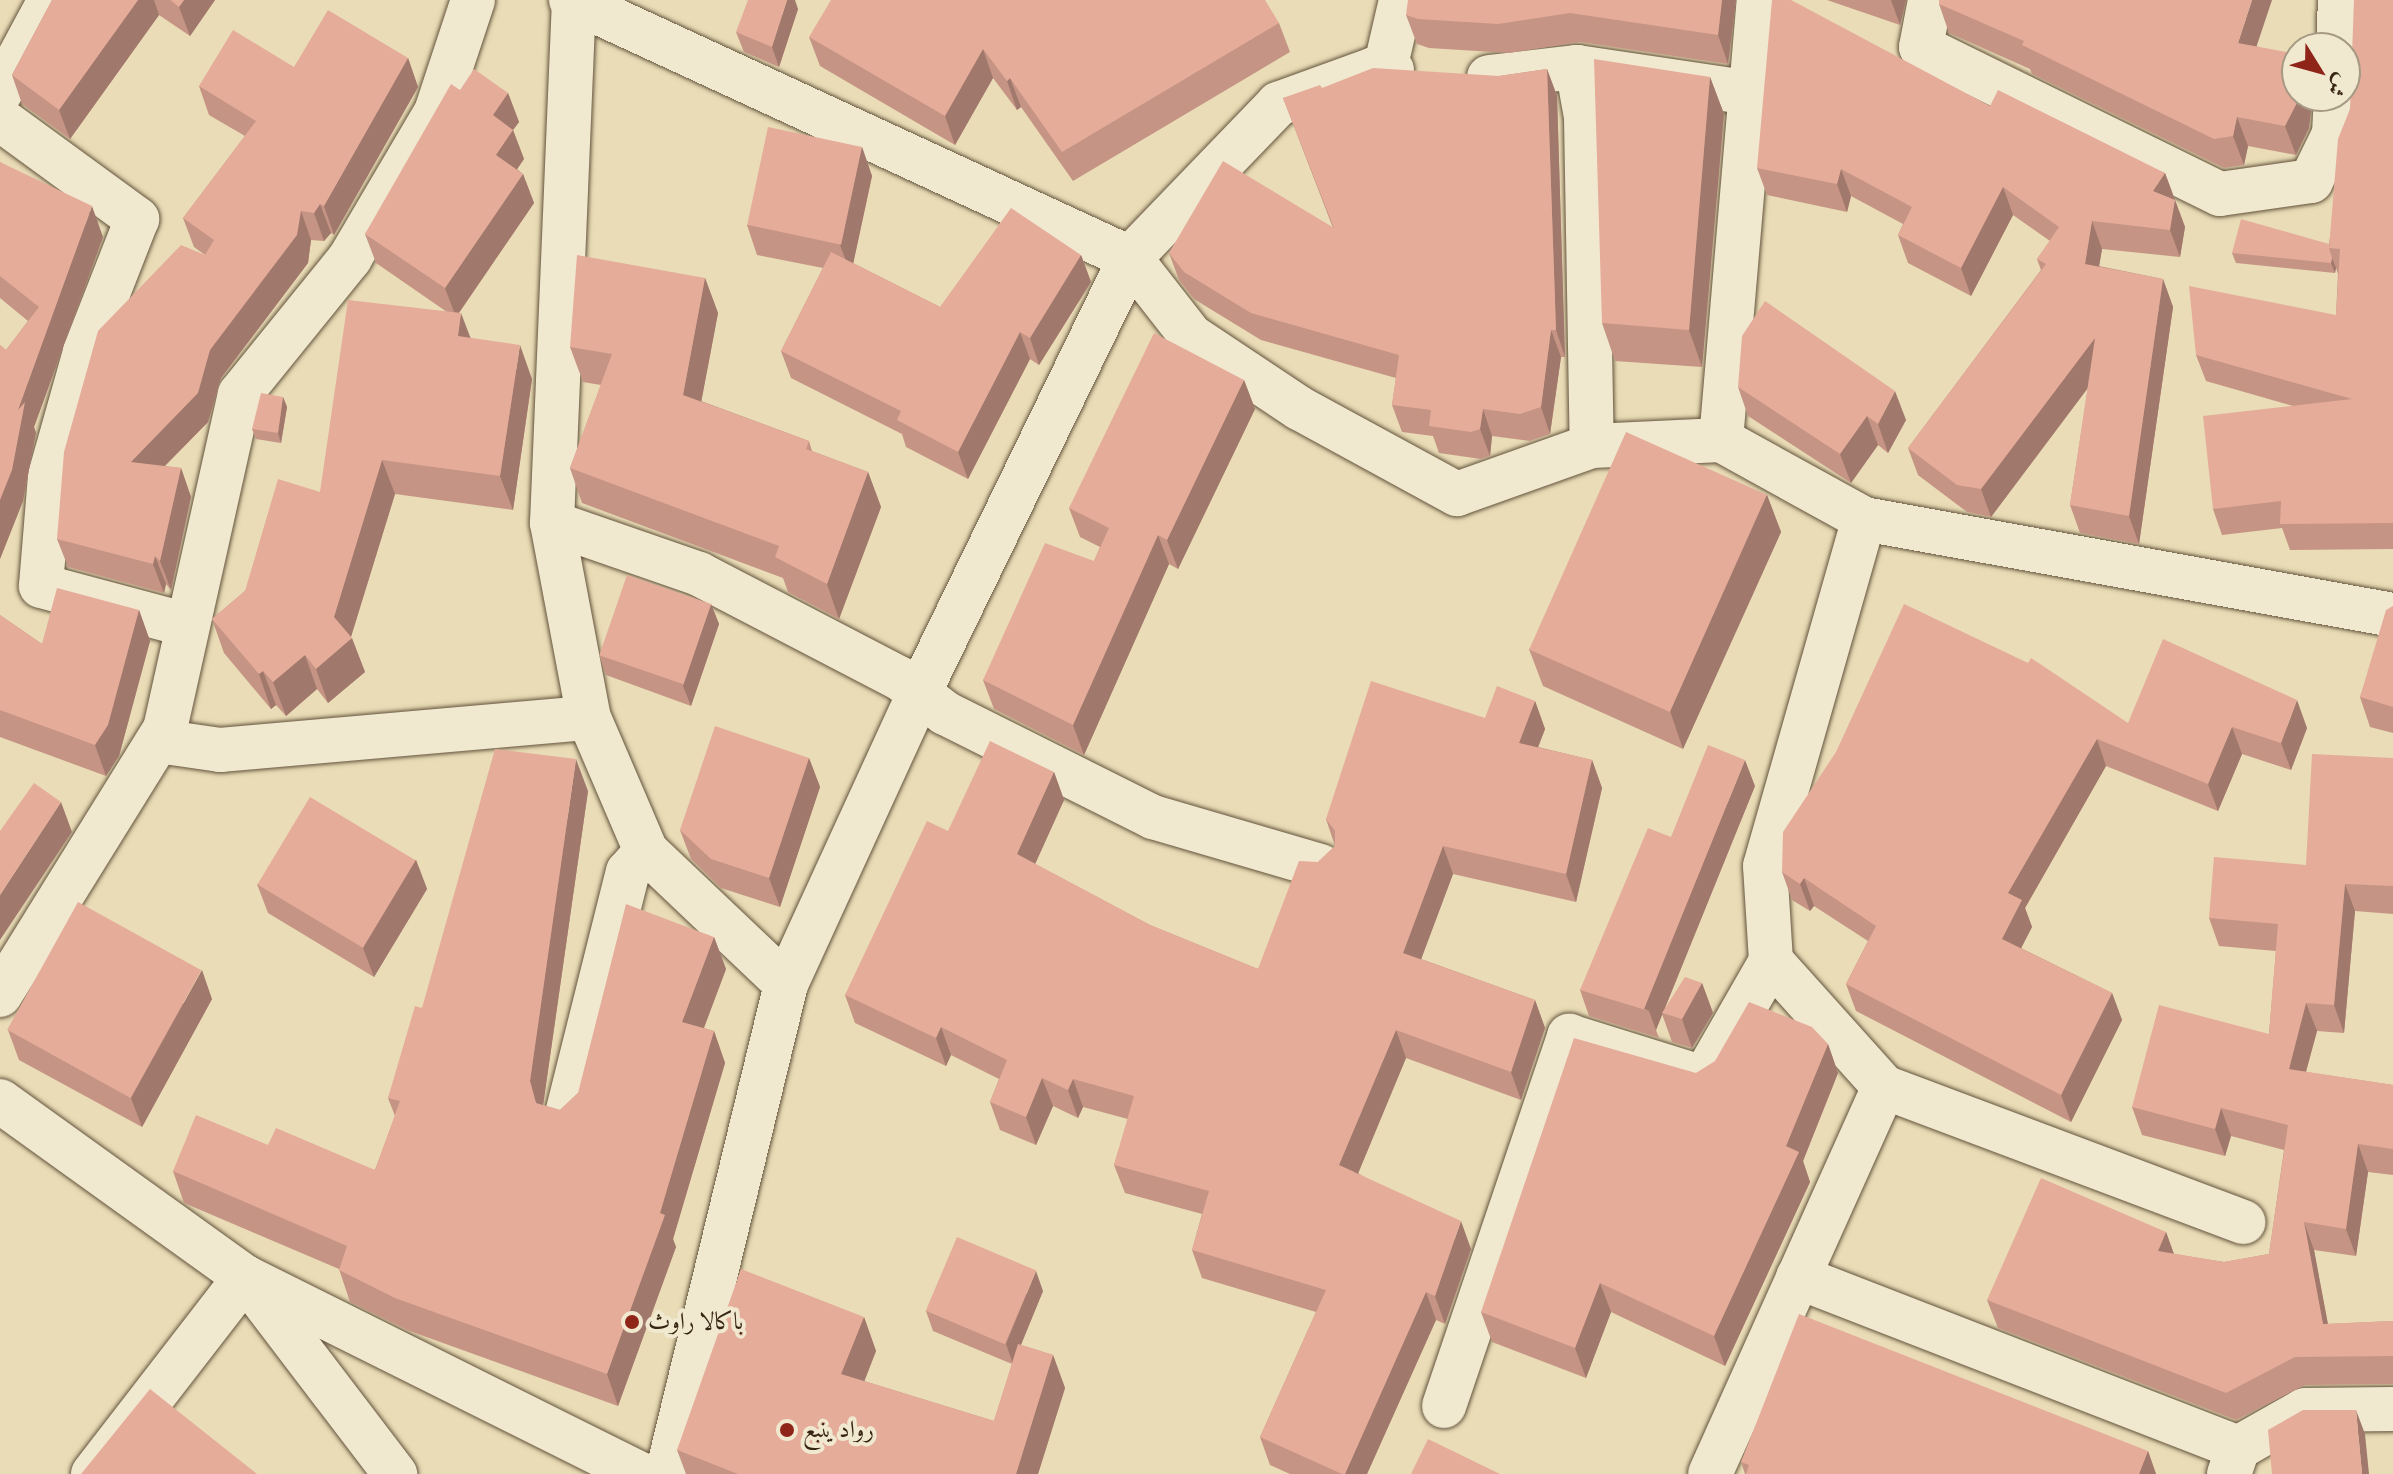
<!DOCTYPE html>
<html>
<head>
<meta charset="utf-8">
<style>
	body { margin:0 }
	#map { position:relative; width:2393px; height:1474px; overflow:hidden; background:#e9dcb6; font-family:Alegreya,Amiri,serif }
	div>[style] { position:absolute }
	.roads { filter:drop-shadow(0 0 2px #63533c) drop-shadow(0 0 2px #63533c) }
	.minor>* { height:44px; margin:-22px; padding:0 22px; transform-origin:22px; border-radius:22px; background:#f1e8d0 }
	.wall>* { inset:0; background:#c59484 }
	.shaded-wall>* { inset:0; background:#a0786c }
	.building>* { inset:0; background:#e5ac9a; transform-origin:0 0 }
	.dots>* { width:22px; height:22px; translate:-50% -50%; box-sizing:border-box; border:4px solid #f1e8d0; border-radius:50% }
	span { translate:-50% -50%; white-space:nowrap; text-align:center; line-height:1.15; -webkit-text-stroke:8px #f1e8d0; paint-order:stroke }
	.poi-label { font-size:24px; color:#362513 }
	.left { translate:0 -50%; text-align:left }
	.north { position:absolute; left:2281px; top:32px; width:80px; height:80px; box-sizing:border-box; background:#f1e8d0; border:2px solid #a69a84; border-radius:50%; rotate:127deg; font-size:22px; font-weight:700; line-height:32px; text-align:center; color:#362513 }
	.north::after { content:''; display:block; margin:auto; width:28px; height:36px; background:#8f2418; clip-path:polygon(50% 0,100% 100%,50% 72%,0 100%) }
</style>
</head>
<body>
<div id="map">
	<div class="roads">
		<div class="minor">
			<div style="left:571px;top:0;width:616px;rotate:24.78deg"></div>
			<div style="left:1130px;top:258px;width:99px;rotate:52deg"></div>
			<div style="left:1191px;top:336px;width:130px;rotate:33.7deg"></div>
			<div style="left:1299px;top:408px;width:180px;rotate:28.6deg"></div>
			<div style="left:1457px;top:494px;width:143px;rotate:-19.6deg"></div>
			<div style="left:1592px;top:446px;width:129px;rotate:-2.7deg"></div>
			<div style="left:1721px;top:440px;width:163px;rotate:28.9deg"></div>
			<div style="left:1864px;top:519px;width:538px;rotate:10.29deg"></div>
			<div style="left:574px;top:0;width:523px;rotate:92.41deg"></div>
			<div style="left:552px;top:523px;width:198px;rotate:79.3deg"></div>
			<div style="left:589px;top:718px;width:145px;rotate:66.8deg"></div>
			<div style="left:646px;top:851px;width:193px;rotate:43.5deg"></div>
			<div style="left:1930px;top:0;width:48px;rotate:100.8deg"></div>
			<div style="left:1921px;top:47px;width:333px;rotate:26.2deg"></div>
			<div style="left:2220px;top:194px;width:92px;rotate:-8.1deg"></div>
			<div style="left:2311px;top:181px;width:52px;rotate:-63.9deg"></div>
			<div style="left:2334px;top:134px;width:38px;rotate:-87deg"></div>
			<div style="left:2338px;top:48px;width:48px;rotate:-87.6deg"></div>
			<div style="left:1577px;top:67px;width:51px;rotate:79.8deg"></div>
			<div style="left:1586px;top:117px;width:329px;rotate:89deg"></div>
			<div style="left:1385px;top:69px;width:71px;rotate:-76.9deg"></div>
			<div style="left:1489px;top:77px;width:89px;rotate:-6.5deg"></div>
			<div style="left:1577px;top:67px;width:175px;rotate:8.5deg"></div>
			<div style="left:0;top:93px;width:106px;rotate:-61.7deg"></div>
			<div style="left:0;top:119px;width:170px;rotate:36.1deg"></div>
			<div style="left:137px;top:219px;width:143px;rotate:111.4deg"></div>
			<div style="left:85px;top:352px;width:129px;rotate:105.8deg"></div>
			<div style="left:50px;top:476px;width:110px;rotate:94.7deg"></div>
			<div style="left:41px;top:586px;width:140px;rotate:14.9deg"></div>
			<div style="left:1721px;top:440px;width:442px;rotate:-85.1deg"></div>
			<div style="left:552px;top:523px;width:156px;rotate:19.1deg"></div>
			<div style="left:699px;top:574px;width:228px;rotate:27.5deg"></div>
			<div style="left:901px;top:679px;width:56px;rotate:37.7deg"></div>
			<div style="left:945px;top:713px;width:233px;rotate:26.6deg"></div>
			<div style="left:1153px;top:817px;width:175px;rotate:16.3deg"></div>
			<div style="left:158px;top:741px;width:63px;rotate:8.3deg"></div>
			<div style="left:220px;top:750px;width:370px;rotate:-5deg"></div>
			<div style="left:1771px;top:961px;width:169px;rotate:48.1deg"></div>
			<div style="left:1884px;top:1087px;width:384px;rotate:20.6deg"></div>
			<div style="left:0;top:995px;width:313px;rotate:-58.2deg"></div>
			<div style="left:165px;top:729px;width:343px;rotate:-77.4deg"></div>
			<div style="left:240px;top:394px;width:175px;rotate:-51deg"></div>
			<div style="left:350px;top:258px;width:169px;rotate:-59.5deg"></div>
			<div style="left:436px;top:112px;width:118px;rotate:-71.7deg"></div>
			<div style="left:0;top:1101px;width:302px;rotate:35.7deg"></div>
			<div style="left:245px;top:1277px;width:441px;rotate:26.5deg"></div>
			<div style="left:566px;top:1118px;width:254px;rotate:-75.9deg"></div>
			<div style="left:628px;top:872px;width:28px;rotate:-49deg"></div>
			<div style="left:1798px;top:1277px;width:472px;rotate:21.2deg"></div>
			<div style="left:2238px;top:1448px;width:28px;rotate:109deg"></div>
			<div style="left:1444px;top:1406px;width:391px;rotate:-71.3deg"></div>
			<div style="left:1569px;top:1036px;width:141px;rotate:17.3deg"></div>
			<div style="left:1704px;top:1078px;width:135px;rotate:-60.2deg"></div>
			<div style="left:1771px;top:961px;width:95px;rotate:-93.6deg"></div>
			<div style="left:1765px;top:866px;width:361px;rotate:-74.1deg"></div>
			<div style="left:2238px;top:1448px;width:77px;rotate:-29.6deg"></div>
			<div style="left:2305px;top:1410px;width:88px;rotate:-0.7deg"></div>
			<div style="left:93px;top:1474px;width:249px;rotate:-52.3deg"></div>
			<div style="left:245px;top:1277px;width:248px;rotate:52.7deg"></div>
			<div style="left:667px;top:1474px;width:504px;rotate:-76.35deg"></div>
			<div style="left:786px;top:984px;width:320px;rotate:-65.4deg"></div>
			<div style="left:919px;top:693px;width:483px;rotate:-64.1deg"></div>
			<div style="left:1130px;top:258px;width:214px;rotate:-46.1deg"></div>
			<div style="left:1278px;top:104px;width:102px;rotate:-20deg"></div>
			<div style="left:1374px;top:69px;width:18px;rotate:3deg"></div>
			<div style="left:1710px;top:1474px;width:424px;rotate:-65.8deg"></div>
		</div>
	</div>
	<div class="wall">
		<div style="clip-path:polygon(52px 0,215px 0,190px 36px,159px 15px,70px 139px,22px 104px,12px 75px)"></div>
		<div style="clip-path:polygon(1736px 0,1728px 64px,1580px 42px,1509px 53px,1429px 48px,1417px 44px,1406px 15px)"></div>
		<div style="clip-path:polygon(1827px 0,1906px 0,1900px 25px)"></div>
		<div style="clip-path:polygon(2393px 0,2393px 549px,2290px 550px,2282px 528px,2222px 535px,2213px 509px,2293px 406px,2206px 381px,2196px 355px,2336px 315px,2338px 274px,2336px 268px,2335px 273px,2236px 263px,2232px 253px,2329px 244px,2350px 109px)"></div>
		<div style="clip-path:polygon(1939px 4px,2257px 46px,2309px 128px,2296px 155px,2248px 146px,2244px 165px,2224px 168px,2032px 74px,2030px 69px,1949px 33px)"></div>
		<div style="clip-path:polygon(798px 9px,779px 67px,744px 52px,736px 32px)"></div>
		<div style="clip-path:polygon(1279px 23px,1290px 52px,1073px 181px,1021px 107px,1017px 110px,993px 78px,955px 145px,820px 66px,809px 37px)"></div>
		<div style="clip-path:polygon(408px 58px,418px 87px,334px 235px,331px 233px,324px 241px,311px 240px,308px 263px,221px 378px,208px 422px,165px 466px,181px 468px,191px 497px,171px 590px,166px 584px,164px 593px,68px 567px,57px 539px,205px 255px,194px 247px,183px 218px,245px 136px,209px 115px,199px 86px,294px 67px)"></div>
		<div style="clip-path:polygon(1547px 69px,1557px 96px,1565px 357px,1561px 357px,1550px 434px,1530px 441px,1492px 436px,1490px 456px,1481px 459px,1439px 453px,1433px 436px,1402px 432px,1392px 405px,1396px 378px,1261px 340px,1194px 299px,1179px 280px,1169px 253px,1333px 228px,1283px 98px,1322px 88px,1499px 76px)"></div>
		<div style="clip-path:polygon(1710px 77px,1724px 114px,1702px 367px,1615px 361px,1602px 323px)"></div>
		<div style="clip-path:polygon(460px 90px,508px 93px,519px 122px,513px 130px,524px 159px,517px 169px,523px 174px,534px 203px,459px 313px,470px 338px,532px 379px,513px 510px,395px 494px,351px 637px,365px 672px,328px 703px,317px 689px,286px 716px,276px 705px,271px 709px,224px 653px,212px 619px,245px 591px,320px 492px,447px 312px,376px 263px,365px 234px)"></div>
		<div style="clip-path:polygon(1990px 106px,2165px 173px,2185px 227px,2180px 257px,2102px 249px,2099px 266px,2163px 279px,2173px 307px,2139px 544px,2080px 533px,2070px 505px,2088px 388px,1991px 517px,1967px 512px,1918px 475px,1908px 448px,2041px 270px,2037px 259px,2050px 241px,2013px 215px,1971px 296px,1908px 263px,1898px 235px,1903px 224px,1851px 196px,1847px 212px,1767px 195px,1757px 168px)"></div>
		<div style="clip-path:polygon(862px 147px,872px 176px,853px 263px,940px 307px,1081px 255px,1091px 282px,1039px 365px,1030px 359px,968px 479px,906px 447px,902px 434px,791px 378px,781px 351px,823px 268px,757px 255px,747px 225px)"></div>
		<div style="clip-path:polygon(0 162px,103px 237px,34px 427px,36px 433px,23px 501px,0 559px,0 345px,6px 350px,28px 321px,0 298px)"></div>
		<div style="clip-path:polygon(705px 278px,718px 313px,701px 401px,809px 441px,812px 451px,868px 472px,881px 507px,839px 619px,788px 592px,783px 578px,582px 503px,570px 468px,601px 385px,583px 382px,570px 347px)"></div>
		<div style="clip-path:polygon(1244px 380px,1255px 409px,1178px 569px,1169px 564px,1084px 755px,994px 709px,983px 680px,1094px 561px,1100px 547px,1080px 537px,1069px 508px)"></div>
		<div style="clip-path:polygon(1738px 387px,1906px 420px,1888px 453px,1878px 445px,1851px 483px,1748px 416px)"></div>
		<div style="clip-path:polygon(283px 397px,287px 407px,281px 443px,256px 439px,252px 429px)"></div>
		<div style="clip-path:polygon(1767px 495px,1781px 532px,1683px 749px,1543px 686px,1529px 649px)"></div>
		<div style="clip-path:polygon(711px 604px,719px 624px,691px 706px,606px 675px,599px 655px)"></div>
		<div style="clip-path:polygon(2393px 606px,2393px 733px,2370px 727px,2360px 697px)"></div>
		<div style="clip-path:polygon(139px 610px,150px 641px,119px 756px,106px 776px,0 737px,0 615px,42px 644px)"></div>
		<div style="clip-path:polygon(1535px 701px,1545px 729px,1538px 747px,1592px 760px,1602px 788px,1576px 902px,1453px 874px,1421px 959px,1535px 1000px,1545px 1028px,1521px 1100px,1406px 1058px,1358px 1173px,1471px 1249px,1445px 1324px,1436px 1320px,1367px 1474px,1290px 1474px,1270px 1465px,1260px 1437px,1316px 1312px,1202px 1278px,1192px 1250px,1202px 1214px,1125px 1193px,1114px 1165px,1128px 1119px,1083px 1107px,1078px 1118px,1053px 1106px,1036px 1145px,1000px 1130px,990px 1102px,999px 1079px,951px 1055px,946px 1066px,855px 1023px,845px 995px,948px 831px,1054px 772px,1064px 800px,1035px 864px,1150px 925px,1258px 969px,1318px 862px,1335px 846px,1326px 819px,1485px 718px)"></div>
		<div style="clip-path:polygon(2128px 723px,2307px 728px,2291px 770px,2242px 754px,2218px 811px,2106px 766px,2025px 908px,2032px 927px,2021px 948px,2112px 993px,2122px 1020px,2071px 1122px,1856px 1011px,1846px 984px,1868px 941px,1814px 906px,1810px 911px,1792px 900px,1782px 872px)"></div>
		<div style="clip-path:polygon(809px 758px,820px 787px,780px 907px,721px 888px,691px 859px,680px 830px)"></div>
		<div style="clip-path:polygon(2393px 758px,2393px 914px,2355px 911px,2344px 1033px,2317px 1031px,2306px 1072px,2393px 1085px,2393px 1175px,2368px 1172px,2356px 1256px,2314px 1250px,2328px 1324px,2393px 1321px,2393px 1384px,2305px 1385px,2236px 1420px,1998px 1328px,1987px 1300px,2166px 1232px,2174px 1254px,2224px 1262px,2269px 1254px,2284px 1150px,2231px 1136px,2225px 1156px,2142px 1135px,2132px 1107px,2269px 1034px,2276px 951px,2219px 946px,2209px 918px,2306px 865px)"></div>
		<div style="clip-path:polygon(1755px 786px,1665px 1008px,1702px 983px,1713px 1013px,1692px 1048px,1672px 1042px,1662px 1014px,1656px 1030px,1659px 1038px,1589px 1016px,1580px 990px,1671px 837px)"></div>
		<div style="clip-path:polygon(588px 791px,543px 1105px,560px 1110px,578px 1093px,714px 937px,726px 969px,704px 1028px,714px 1031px,725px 1063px,673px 1239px,676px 1247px,618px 1406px,407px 1330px,350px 1302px,339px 1269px,184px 1203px,173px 1171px,268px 1145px,375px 1170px,395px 1116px,388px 1098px,422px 1008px)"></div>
		<div style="clip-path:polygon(416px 860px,427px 889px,374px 977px,268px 913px,257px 884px)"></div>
		<div style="clip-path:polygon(212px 999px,142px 1127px,19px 1060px,8px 1030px)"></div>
		<div style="clip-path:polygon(1828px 1044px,1838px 1073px,1803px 1161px,1810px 1182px,1725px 1366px,1611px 1312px,1586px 1378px,1492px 1342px,1481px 1312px,1696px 1073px)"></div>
		<div style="clip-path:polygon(1043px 1291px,1021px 1345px,1053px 1355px,1065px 1388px,1038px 1474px,686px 1474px,677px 1450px,864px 1317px,876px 1351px,864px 1381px,994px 1421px,1012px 1364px,933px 1331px,926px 1311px)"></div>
		<div style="clip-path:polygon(2148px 1451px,2156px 1474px,1745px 1474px,1741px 1462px)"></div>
	</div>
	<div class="shaded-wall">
		<div style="clip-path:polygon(138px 0,154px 0,159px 15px,70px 139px,59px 110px)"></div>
		<div style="clip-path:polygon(184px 0,215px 0,190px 36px,179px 7px)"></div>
		<div style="clip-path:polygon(787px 0,795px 0,798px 9px,779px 67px,772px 47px)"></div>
		<div style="clip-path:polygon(1722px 0,1736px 0,1728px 64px,1718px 35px)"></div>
		<div style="clip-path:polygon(1891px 0,1906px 0,1900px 25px)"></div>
		<div style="clip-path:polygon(2252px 0,2272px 0,2248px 72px,2238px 43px)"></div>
		<div style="clip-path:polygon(983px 49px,993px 78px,955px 145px,945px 116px)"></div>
		<div style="clip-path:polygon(408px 58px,418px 87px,334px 235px,324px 206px)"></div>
		<div style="clip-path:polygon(1547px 69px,1557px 96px,1565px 357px,1556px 330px)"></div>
		<div style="clip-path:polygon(1710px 77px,1724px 114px,1702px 367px,1689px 330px)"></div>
		<div style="clip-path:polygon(1010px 78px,1021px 107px,1017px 110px,1007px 81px)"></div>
		<div style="clip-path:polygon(508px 93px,519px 122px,513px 130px,524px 159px,507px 184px,496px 155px,493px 115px)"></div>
		<div style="clip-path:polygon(2299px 96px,2313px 96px,2309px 128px,2296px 155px,2285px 126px)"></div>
		<div style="clip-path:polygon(2237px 117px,2248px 146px,2244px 165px,2233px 136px)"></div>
		<div style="clip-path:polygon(862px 147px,872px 176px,851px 274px,840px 245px)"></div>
		<div style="clip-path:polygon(1841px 169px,1851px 196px,1847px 212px,1837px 184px)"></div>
		<div style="clip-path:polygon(2165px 173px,2185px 227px,2180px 257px,2170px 230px,2153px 191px)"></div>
		<div style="clip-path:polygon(523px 174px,534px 203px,456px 317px,445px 288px)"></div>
		<div style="clip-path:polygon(2003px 187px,2013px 215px,1971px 296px,1961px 268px)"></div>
		<div style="clip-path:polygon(320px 204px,331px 233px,324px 241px,314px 213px)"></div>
		<div style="clip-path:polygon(92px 206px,103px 237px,34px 427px,36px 433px,23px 501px,0 559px,0 500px,18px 410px)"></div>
		<div style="clip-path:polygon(301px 211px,311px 240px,308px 263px,221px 378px,208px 422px,141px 490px,131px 462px,210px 350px)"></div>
		<div style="clip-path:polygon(2092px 221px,2102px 249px,2095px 291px,2085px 264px)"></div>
		<div style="clip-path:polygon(1081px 255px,1091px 282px,1039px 365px,1030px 338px)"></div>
		<div style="clip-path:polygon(2332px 258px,2336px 268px,2335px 273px,2331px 263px)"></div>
		<div style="clip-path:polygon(705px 278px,718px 313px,696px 430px,683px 395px)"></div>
		<div style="clip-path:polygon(2163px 279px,2173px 307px,2139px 544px,2129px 516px)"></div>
		<div style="clip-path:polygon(461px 313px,474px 347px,458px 336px)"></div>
		<div style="clip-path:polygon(1551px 330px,1561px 357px,1550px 434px,1541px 407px)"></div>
		<div style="clip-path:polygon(1020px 332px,1030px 359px,968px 479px,958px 452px)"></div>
		<div style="clip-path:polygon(2095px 338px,2105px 365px,1991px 517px,1981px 489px)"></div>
		<div style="clip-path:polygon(520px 345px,532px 379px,513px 510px,500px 476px)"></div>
		<div style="clip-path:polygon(1244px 380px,1255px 409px,1178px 569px,1167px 540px)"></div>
		<div style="clip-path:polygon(1895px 391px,1906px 420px,1888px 453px,1878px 424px)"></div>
		<div style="clip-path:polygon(283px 397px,287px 407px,281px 443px,278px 433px)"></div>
		<div style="clip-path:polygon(1483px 409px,1492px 436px,1490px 456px,1480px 429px)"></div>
		<div style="clip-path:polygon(1867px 416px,1878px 445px,1851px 483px,1840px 454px)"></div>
		<div style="clip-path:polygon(382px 460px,395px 494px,350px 640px,352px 638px,365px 672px,328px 703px,316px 669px,334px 617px)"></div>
		<div style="clip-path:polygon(181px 468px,191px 497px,171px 590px,160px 561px)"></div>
		<div style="clip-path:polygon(868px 472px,881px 507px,839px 619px,827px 584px)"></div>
		<div style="clip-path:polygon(1767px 495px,1781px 532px,1683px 749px,1670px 711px)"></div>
		<div style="clip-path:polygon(1158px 535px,1169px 564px,1084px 755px,1073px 725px)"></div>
		<div style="clip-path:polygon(155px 556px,166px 584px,164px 593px,153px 564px)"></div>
		<div style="clip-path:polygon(711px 604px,719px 624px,691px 706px,683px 686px)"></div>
		<div style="clip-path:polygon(139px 610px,150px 641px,119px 756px,106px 776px,95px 745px)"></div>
		<div style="clip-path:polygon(305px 655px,317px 689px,286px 716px,273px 682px)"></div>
		<div style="clip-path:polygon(263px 671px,276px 705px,271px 709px,259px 674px)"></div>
		<div style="clip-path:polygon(2297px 700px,2307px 728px,2291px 770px,2281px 743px)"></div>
		<div style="clip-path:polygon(1535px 701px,1545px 729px,1529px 771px,1519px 743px)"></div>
		<div style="clip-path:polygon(2232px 727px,2242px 754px,2218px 811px,2208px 784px)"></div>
		<div style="clip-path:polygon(2097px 739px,2106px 766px,2025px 908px,2032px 927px,2012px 966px,2002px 939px,2008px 893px)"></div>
		<div style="clip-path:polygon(809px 758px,820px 787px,780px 907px,769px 878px)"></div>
		<div style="clip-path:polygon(576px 759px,588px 791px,542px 1113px,536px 1103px,530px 1081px)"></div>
		<div style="clip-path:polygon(1592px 760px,1602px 788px,1576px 902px,1566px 874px)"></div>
		<div style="clip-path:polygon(1745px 760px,1755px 786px,1656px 1030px,1649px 1011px,1644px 1009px)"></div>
		<div style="clip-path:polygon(1054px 772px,1064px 800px,1027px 882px,1017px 854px)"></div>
		<div style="clip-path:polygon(61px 802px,72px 832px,0 940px,0 895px)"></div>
		<div style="clip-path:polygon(1443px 846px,1453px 874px,1413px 981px,1403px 953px)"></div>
		<div style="clip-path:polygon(416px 860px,427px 889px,374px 977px,363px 948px)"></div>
		<div style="clip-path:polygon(1804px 878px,1814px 906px,1810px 911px,1800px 884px)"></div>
		<div style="clip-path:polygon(2345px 884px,2355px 911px,2344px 1033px,2334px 1005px)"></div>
		<div style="clip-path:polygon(714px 937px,726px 969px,694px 1054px,682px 1022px)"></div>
		<div style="clip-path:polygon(202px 970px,212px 999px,142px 1127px,131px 1098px)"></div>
		<div style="clip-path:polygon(1702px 983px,1713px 1013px,1692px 1048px,1682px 1019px)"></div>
		<div style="clip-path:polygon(2112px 993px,2122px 1020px,2071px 1122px,2061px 1095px)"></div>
		<div style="clip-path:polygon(1535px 1000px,1545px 1028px,1521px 1100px,1511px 1072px)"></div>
		<div style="clip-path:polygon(2306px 1003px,2317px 1031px,2299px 1097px,2289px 1069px)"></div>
		<div style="clip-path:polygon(941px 1027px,951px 1055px,946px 1066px,936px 1038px)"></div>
		<div style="clip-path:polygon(1396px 1030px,1406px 1058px,1350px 1193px,1339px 1165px)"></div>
		<div style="clip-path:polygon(714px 1031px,725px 1063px,673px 1239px,676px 1247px,618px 1406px,607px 1374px,660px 1213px)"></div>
		<div style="clip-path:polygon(1828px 1044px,1838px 1073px,1803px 1161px,1810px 1182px,1725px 1366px,1714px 1336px,1786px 1146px)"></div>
		<div style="clip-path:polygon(1042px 1078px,1053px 1106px,1036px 1145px,1026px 1117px)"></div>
		<div style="clip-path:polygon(1073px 1079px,1083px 1107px,1078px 1118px,1068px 1090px)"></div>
		<div style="clip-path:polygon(2221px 1108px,2231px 1136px,2225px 1156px,2215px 1129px)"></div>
		<div style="clip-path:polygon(2358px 1144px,2368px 1172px,2356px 1256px,2346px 1229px)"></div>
		<div style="clip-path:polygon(1461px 1221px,1471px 1249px,1445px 1324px,1435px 1296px)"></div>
		<div style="clip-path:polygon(2304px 1222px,2314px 1250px,2333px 1352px,2323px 1324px)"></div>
		<div style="clip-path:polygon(2166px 1232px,2176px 1260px,2158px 1251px)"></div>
		<div style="clip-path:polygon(1036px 1271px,1043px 1291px,1013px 1364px,1006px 1344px)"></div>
		<div style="clip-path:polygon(1600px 1283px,1611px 1312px,1586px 1378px,1575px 1348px)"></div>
		<div style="clip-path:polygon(1426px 1292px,1436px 1320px,1367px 1474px,1345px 1474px)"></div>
		<div style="clip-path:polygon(864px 1317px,876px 1351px,854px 1408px,841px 1374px)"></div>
		<div style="clip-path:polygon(1053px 1355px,1065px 1388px,1038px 1474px,1016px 1474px)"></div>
		<div style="clip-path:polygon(2356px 1410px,2365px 1434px,2369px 1474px,2362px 1474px)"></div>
		<div style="clip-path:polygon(2148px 1451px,2156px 1474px,2139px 1474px)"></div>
	</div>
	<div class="building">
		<div style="clip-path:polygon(52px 0,138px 0,59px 110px,12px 75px)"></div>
		<div style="clip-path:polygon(170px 0,184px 0,179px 7px)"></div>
		<div style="clip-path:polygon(748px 0,787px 0,772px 47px,736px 32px)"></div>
		<div style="clip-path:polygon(831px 0,1265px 0,1279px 23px,1062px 152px,1010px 78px,1007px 81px,983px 49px,945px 116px,809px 37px)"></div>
		<div style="clip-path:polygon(1408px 0,1722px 0,1718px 35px,1570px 13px,1498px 24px,1418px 19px,1406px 15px)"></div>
		<div style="clip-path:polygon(1772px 0,1791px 0,1990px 106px,1998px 90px,2165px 173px,2153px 191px,2175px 200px,2170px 230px,2092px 221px,2085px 264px,2163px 279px,2129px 516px,2070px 505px,2095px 338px,1981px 489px,1957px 485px,1908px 448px,2046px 264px,2037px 259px,2059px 227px,2003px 187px,1961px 268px,1898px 235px,1912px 207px,1841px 169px,1837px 184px,1757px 168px)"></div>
		<div style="clip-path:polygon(1939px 0,2252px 0,2238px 43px,2297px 54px,2297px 96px,2299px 96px,2299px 99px,2285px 126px,2237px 117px,2233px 136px,2214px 139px,2022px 45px,2024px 41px,1939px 4px)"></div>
		<div style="clip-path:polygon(2354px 0,2393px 0,2393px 523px,2280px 524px,2281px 501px,2213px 509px,2203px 416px,2352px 399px,2196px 355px,2189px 286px,2336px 315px,2340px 249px,2329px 248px,2338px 139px,2350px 109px)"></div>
		<div style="clip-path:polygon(328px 10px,408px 58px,324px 206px,320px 204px,314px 213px,301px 211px,297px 235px,210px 350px,198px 393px,131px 462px,181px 468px,160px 561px,155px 556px,153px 564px,57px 539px,64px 452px,98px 331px,181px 245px,205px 255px,214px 240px,183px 218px,256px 121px,199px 86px,233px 30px,294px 67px)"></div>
		<div style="clip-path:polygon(1594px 59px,1710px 77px,1689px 330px,1602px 323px)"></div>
		<div style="clip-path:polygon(1373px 68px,1499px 76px,1547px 69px,1556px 330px,1551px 330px,1541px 407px,1520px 414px,1483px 409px,1480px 429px,1471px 432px,1429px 426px,1431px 410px,1392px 405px,1399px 355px,1251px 313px,1184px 272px,1169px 253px,1223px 161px,1334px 228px,1283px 98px,1320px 85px,1322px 88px)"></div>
		<div style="clip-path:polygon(474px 69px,508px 93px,493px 115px,513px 130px,496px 155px,523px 174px,445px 288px,365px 234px,451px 84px,460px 90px)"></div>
		<div style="left:768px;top:127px;width:96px;height:100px;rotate:12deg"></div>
		<div style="clip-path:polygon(0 162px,92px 206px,18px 410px,25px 402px,12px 470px,0 500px,0 345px,6px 350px,39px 307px,0 276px)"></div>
		<div style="clip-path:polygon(1011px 208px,1081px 255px,1030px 338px,1020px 332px,958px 452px,897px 420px,901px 411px,781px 351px,831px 252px,940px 307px)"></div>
		<div style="clip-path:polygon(2241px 219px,2329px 244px,2329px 248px,2332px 258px,2331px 263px,2232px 253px)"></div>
		<div style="clip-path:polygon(577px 255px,705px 278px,683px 395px,809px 441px,806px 449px,868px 472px,827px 584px,775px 557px,779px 546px,570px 468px,612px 354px,570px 347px)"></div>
		<div style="clip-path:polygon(348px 300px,461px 313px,458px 336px,520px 345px,500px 476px,382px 460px,334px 617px,352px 638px,316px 669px,305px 655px,273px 682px,263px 671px,259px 674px,212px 619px,245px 591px,278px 479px,320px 492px)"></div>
		<div style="clip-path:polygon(1765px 301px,1895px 391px,1878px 424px,1867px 416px,1840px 454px,1738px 387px,1742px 336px)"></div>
		<div style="clip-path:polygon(1154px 333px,1244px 380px,1167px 540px,1158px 535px,1073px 725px,983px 680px,1045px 543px,1094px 561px,1109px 528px,1069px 508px)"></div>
		<div style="clip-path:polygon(261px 393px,283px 397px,278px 433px,252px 429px)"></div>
		<div style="left:1626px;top:432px;width:154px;height:238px;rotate:24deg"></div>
		<div style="left:627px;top:575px;width:89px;height:85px;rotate:19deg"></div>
		<div style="clip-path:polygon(57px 588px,139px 610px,108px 725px,95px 745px,0 710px,0 615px,42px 644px)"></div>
		<div style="clip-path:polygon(1904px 604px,2028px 663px,2031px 658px,2128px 723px,2163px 639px,2297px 700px,2281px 743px,2232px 727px,2208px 784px,2097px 739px,2008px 893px,2022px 900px,2002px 939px,2112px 993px,2061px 1095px,1846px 984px,1876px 926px,1804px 878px,1800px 884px,1782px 872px,1783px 832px,1836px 752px)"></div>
		<div style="clip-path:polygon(2393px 606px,2393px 707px,2360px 697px,2386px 610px)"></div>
		<div style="clip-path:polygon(1371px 681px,1485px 718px,1497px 686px,1535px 701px,1519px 743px,1592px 760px,1566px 874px,1443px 846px,1403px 953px,1535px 1000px,1511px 1072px,1396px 1030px,1339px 1165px,1461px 1221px,1435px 1296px,1426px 1292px,1345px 1474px,1342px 1474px,1260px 1437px,1326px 1290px,1192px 1250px,1209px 1191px,1114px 1165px,1134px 1096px,1073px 1079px,1068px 1090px,1042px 1078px,1026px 1117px,990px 1102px,1007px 1060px,941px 1027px,936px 1038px,845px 995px,927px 821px,948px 831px,990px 741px,1054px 772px,1017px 854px,1150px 925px,1258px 969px,1299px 861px,1318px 862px,1335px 846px,1335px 831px,1326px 819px)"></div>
		<div style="clip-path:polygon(715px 726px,809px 758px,769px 878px,711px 859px,680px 830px)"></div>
		<div style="clip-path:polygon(1708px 745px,1745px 760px,1644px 1009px,1649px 1011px,1580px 990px,1648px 828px,1671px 837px)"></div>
		<div style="clip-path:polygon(495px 749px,576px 759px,530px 1081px,536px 1103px,560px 1110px,578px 1093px,626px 904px,714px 937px,682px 1022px,714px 1031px,660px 1213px,665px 1215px,607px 1374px,395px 1298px,339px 1270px,347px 1246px,173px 1171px,196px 1115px,268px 1145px,276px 1128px,375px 1170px,400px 1101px,388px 1098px,415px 1006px,422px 1008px)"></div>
		<div style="clip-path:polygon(2312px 754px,2393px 758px,2393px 886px,2345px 884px,2334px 1005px,2306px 1003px,2289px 1069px,2393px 1085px,2393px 1149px,2358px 1144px,2346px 1229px,2304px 1222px,2323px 1324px,2393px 1321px,2393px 1356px,2295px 1357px,2226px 1393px,1987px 1300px,2041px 1178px,2166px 1232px,2158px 1251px,2224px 1262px,2269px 1254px,2288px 1125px,2221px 1108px,2215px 1129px,2132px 1107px,2159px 1005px,2269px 1034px,2278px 924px,2209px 918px,2214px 857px,2306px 865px)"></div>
		<div style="clip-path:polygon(34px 783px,61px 802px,0 895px,0 831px)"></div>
		<div style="left:310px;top:797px;width:123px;height:102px;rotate:31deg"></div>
		<div style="left:78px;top:902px;width:141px;height:146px;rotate:29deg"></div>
		<div style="clip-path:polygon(1685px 977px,1702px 983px,1682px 1019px,1662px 1013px)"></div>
		<div style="clip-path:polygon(1749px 1002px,1812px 1027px,1828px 1044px,1786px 1146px,1799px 1152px,1714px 1336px,1600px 1283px,1575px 1348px,1481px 1312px,1574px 1038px,1696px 1073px,1715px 1061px)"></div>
		<div style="left:957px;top:1237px;width:86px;height:80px;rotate:23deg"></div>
		<div style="clip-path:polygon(741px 1269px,864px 1317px,841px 1374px,994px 1421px,1018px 1344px,1053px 1355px,1016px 1474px,738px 1474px,677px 1450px)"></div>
		<div style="clip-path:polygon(1799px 1314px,2148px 1451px,2139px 1474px,1746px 1474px,1749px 1465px,1741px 1462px)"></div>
		<div style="clip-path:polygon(150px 1389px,257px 1474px,81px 1474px)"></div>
		<div style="clip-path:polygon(2303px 1410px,2356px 1410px,2362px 1474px,2272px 1474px,2268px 1430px)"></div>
		<div style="clip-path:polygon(1428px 1439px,1500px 1474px,1411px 1474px)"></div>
	</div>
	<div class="dots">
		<div style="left:632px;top:1322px;background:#8f2418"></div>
		<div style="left:787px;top:1430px;background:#8f2418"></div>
	</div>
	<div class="poi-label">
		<span class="left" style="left:648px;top:1322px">باكالا راوث</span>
		<span class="left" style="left:803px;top:1430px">رواد ينبع</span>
	</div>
	<div class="north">ش</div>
</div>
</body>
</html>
